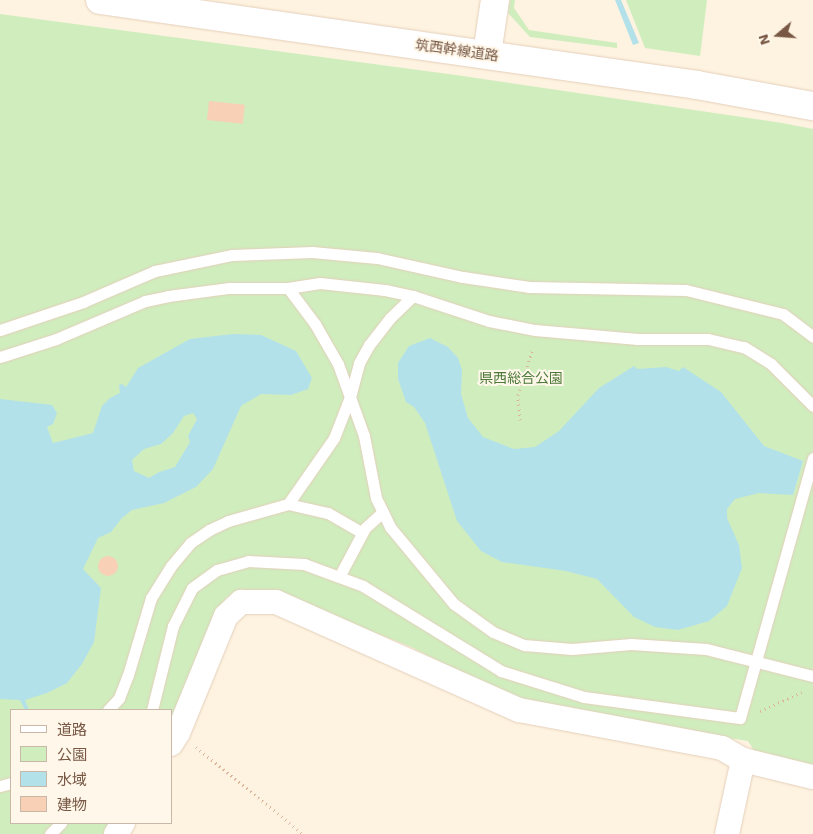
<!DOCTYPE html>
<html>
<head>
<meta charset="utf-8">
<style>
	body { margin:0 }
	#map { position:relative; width:813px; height:834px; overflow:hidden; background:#fef3e0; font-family:"Work Sans","Noto Sans JP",sans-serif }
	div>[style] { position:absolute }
	.green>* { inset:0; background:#d0edbe }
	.water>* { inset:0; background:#b3e1ea }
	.building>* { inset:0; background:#f7d0b5; transform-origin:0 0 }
	.round { border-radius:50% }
	.path>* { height:3px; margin-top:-1.5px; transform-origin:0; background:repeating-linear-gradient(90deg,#dbb398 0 1px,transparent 0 5px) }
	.roads { filter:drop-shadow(0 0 1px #e3cfbb) drop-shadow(0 0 1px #e3cfbb) }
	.lane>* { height:11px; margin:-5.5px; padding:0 5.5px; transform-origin:5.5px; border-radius:5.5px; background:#fff }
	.street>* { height:24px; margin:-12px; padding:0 12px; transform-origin:12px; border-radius:12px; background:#fff }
	.secondary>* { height:28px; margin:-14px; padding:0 14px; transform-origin:14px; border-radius:14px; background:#fff }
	span { translate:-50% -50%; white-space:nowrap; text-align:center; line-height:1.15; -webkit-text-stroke:4px #fff7e9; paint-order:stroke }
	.street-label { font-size:14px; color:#785845 }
	.park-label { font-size:14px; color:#4c7939 }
	.legend { position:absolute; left:10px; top:709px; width:162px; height:115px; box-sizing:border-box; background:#fff7e9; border:1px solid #c9b7a7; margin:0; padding:6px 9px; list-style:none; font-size:15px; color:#785845 }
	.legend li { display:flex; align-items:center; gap:10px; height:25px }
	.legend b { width:25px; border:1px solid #c9b7a7 }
	.north { position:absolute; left:753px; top:10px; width:50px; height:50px; -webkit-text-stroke:4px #fff7e9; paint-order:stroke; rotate:252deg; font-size:14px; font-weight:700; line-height:20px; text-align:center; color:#785845 }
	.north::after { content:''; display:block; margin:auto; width:18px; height:22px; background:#785845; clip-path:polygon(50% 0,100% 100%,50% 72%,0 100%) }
</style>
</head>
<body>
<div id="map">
	<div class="green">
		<div style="clip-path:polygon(510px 0,515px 0,514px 8px,529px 30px,617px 43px,617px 48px,530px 37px,508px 13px)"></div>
		<div style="clip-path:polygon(626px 0,707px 0,700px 56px,645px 48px)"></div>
		<div style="clip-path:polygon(0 14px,456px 75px,782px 123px,813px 129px,813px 765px,756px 754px,748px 741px,543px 709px,484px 684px,409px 646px,277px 594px,240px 590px,226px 598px,212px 621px,171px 724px,171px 710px,11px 710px,11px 823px,111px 823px,103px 834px,0 834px)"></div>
	</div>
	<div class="water">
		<div style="clip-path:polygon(615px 0,621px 0,639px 43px,633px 45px)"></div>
		<div style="clip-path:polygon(evenodd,233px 334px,261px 335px,296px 351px,312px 378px,308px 389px,291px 395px,261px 394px,241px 406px,213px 469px,196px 487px,164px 503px,132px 510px,121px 519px,111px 532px,98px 538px,83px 569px,101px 588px,94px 642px,82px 664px,67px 683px,47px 693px,25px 700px,29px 710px,25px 710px,20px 700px,0 699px,0 399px,52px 405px,57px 413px,53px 424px,47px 427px,53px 443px,93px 433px,102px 406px,110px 398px,120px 393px,119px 385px,122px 384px,126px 387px,138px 368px,190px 339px,233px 334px,193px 413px,197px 419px,188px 436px,190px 442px,175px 467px,159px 472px,149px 478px,134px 471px,132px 460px,144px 449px,161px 444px,173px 433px,184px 416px,193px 413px)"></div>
		<div style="clip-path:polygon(430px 338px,448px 347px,458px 358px,462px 370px,461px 394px,468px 418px,483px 437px,514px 449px,535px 447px,559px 431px,599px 388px,634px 366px,637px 369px,666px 367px,679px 371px,683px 367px,721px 392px,764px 446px,803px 461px,793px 495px,759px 493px,735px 499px,727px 509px,727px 518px,739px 545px,742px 568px,727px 606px,709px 621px,678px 630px,655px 627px,634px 617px,597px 579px,566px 571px,502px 562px,481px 551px,457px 521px,425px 423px,414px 407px,406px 402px,398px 379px,398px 363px,409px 346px)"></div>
	</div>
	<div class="building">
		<div style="left:209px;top:101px;width:36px;height:19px;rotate:6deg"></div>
		<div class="round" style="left:98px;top:556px;width:20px;height:20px"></div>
	</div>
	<div class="path">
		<div style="left:520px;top:420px;width:25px;rotate:-95deg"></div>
		<div style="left:518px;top:395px;width:49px;rotate:-72.3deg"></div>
		<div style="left:760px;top:711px;width:46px;rotate:-24.3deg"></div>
		<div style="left:196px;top:747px;width:138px;rotate:39.1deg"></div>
	</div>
	<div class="roads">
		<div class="lane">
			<div style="left:288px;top:288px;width:45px;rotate:53.1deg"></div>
			<div style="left:315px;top:324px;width:46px;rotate:60.1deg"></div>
			<div style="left:338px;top:364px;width:77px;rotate:70.1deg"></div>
			<div style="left:364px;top:436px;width:63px;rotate:79deg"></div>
			<div style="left:376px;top:498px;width:32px;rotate:64deg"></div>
			<div style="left:390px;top:527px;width:100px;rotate:50.3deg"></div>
			<div style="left:454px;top:604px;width:48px;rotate:35.7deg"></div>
			<div style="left:493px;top:632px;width:34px;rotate:23deg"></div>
			<div style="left:524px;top:645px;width:48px;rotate:4.8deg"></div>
			<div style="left:572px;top:649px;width:59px;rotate:-4.8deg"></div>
			<div style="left:631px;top:644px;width:75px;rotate:3.8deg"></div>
			<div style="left:706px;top:649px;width:110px;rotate:14.2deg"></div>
			<div style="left:0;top:330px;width:88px;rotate:-18.6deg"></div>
			<div style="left:83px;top:302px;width:78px;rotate:-23.3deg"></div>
			<div style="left:155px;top:271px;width:79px;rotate:-11.7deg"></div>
			<div style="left:232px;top:255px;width:80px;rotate:-2.1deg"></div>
			<div style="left:312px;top:252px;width:65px;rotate:5.3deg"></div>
			<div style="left:377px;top:258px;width:88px;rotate:12.5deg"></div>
			<div style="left:463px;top:277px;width:67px;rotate:8.6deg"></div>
			<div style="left:529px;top:287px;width:157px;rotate:1.1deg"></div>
			<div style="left:686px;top:290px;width:100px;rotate:13.9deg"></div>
			<div style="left:783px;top:314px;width:38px;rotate:37deg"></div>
			<div style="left:0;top:357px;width:59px;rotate:-17.8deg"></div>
			<div style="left:56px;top:339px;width:97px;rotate:-23.1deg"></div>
			<div style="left:145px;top:301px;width:24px;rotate:-12deg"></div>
			<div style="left:168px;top:296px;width:62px;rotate:-7.5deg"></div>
			<div style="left:229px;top:288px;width:59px"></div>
			<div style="left:288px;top:288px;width:32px;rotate:-9deg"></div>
			<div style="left:320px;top:283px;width:65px;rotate:6.1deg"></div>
			<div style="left:385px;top:290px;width:29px;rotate:12deg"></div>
			<div style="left:413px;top:296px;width:80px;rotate:18.2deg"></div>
			<div style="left:489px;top:321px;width:47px;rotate:11.1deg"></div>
			<div style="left:535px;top:330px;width:103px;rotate:5deg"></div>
			<div style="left:638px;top:339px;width:70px"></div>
			<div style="left:708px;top:339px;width:37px;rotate:13deg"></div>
			<div style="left:744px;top:347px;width:32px;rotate:32deg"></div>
			<div style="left:771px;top:364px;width:59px;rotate:45deg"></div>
			<div style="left:288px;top:504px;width:41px;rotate:12.7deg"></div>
			<div style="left:328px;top:513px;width:39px;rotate:30deg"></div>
			<div style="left:339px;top:577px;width:55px;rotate:-62deg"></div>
			<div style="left:365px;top:528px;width:24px;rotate:-42deg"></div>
			<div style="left:108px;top:710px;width:16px;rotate:-47deg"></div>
			<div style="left:119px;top:698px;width:25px;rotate:-69deg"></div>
			<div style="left:128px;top:675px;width:80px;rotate:-73.4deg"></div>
			<div style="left:151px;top:598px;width:38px;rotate:-58deg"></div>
			<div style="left:171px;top:566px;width:30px;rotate:-50deg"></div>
			<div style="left:190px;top:543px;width:23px;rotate:-34deg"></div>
			<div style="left:209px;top:530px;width:21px;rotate:-25deg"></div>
			<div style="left:228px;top:521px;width:62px;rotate:-15.8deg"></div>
			<div style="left:288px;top:504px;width:80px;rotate:-55.1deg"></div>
			<div style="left:334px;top:438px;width:44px;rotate:-68.7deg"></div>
			<div style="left:350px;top:397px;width:35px;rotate:-75deg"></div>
			<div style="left:359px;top:363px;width:21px;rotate:-61deg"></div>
			<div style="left:369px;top:345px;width:34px;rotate:-52deg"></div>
			<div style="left:390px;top:318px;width:32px;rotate:-44deg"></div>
			<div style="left:152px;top:710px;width:87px;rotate:-76deg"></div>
			<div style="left:173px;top:626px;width:42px;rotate:-63.4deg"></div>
			<div style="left:192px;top:588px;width:31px;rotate:-36deg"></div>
			<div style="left:217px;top:570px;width:32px;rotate:-16deg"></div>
			<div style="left:248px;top:561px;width:56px;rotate:3.1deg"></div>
			<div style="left:304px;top:564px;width:63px;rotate:20.4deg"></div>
			<div style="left:363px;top:586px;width:162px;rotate:31.6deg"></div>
			<div style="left:501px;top:671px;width:87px;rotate:17.4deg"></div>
			<div style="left:584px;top:697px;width:157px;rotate:7.7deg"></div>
			<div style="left:740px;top:718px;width:270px;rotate:-74.3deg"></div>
			<div style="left:0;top:786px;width:11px;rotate:-15deg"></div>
			<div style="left:50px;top:834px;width:16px;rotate:-45deg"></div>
		</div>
		<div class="street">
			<div style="left:171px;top:744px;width:13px;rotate:-58deg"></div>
			<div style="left:178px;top:733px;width:126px;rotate:-67.7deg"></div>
			<div style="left:226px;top:616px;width:21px;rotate:-43deg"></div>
			<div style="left:241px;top:602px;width:35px"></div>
			<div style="left:276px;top:602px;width:266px;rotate:24deg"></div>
			<div style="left:519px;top:710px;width:207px;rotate:10.6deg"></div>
			<div style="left:722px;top:748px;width:24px;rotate:30deg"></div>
			<div style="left:743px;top:760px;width:72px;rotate:13.7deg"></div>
			<div style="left:116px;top:834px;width:13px;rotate:-58deg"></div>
			<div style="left:727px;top:834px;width:76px;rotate:-77.8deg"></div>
		</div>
		<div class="secondary">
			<div style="left:100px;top:0;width:603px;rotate:8.1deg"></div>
			<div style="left:697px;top:85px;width:118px;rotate:10.3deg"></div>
			<div style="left:487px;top:54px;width:55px;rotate:-81.6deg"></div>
		</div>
	</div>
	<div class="street-label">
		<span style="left:457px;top:50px;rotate:8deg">筑西幹線道路</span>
	</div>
	<div class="park-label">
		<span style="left:521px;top:378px">県西総合公園</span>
	</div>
	<ul class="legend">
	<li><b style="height:6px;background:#fff"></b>道路</li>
	<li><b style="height:14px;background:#d0edbe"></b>公園</li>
	<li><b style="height:14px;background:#b3e1ea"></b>水域</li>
	<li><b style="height:14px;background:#f7d0b5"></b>建物</li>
	</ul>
	<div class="north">N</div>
</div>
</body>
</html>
